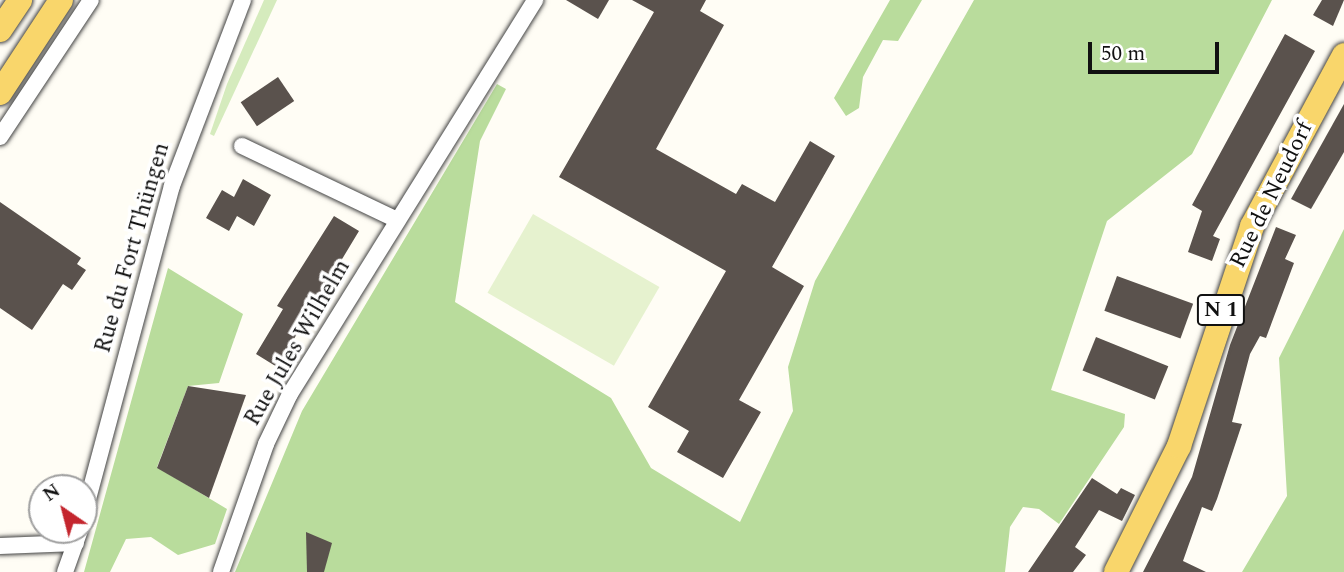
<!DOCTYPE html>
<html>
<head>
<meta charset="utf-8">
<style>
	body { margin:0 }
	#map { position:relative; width:1344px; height:572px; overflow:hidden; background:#fffdf5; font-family:Spectral,serif }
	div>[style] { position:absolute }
	.green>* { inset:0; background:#d5ebbd }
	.forest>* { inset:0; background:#b9dc9c }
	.pitch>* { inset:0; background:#e6f2cf; transform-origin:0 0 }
	.building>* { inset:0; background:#5a524d; transform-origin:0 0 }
	.roads { filter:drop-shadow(0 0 2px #444) drop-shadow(0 0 2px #444) }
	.minor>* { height:16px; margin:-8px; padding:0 8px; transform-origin:8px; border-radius:8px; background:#fff }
	.primary>* { height:24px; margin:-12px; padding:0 12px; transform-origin:12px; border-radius:12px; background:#f9d66b }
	span { translate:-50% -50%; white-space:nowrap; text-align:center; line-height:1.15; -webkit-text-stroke:7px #fff; paint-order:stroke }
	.shield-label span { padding:2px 5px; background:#fff; border:2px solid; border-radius:5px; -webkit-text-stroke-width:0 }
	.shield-label { font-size:21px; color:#111; font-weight:700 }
	.street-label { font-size:23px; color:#111 }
	.north { position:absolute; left:28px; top:474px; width:70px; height:70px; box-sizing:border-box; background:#fff; border:2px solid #a0a0a0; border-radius:50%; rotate:325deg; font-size:19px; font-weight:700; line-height:28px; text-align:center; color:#111 }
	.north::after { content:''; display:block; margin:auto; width:24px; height:32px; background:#c4262e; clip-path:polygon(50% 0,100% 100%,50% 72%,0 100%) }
	.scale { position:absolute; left:1088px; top:42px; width:131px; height:32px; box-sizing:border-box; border:4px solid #111; border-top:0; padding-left:9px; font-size:21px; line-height:24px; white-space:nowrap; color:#111; -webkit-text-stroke:5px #fff; paint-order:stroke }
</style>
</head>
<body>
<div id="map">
	<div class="green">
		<div style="clip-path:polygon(264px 0,277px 0,214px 136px,210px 134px,227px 84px)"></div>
	</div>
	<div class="forest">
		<div style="clip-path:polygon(890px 0,922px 0,898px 41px,883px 40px,863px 77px,859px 108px,846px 116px,834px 98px)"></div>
		<div style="clip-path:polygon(974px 0,1272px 0,1192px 154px,1107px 221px,1051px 390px,1125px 414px,1124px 427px,1059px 524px,1039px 509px,1023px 507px,1010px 527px,1005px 572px,235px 572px,302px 411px,497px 84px,506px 89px,480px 141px,455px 302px,611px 398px,651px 468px,740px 522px,793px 411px,788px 367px,815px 281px)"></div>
		<div style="clip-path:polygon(1344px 229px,1344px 572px,1242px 572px,1287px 496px,1279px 358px)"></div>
		<div style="clip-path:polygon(168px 268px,243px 314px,219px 383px,188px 386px,157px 467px,227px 509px,215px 544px,178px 555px,151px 537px,126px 539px,110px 572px,84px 572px)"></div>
	</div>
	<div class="pitch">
		<div style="left:533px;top:214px;width:146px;height:91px;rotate:30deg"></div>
	</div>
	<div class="building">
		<div style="clip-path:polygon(566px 0,609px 0,598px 19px)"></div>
		<div style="clip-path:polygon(632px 0,706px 0,700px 11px,724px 25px,656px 149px,736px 194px,742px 184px,775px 202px,810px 141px,835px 156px,772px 267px,804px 286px,739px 400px,761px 412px,723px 478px,677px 452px,689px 431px,648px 407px,726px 271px,559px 177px,654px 12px)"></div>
		<div style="clip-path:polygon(1322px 0,1344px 0,1333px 26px,1313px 15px)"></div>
		<div style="clip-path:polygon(1285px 34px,1315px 51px,1213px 236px,1220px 239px,1212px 261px,1188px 252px,1202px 211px,1192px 205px)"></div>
		<div style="left:278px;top:77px;width:29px;height:45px;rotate:56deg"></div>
		<div style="clip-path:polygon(1344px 104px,1344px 152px,1311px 209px,1291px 199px)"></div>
		<div style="clip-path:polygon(243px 179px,271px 195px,254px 226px,237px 216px,229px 231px,206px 218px,222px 190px,234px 197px)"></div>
		<div style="clip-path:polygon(0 202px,81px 258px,77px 264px,86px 270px,72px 290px,63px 284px,32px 330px,0 308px)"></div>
		<div style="clip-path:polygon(334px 216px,359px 231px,277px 367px,256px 354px,283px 309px,277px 306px)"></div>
		<div style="clip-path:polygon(1276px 227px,1296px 235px,1285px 259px,1294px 263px,1266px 338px,1260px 336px,1250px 354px,1232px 422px,1242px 424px,1217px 499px,1212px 511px,1202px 507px,1183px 561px,1206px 572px,1143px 572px,1192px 477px,1230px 345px)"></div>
		<div style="left:1117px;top:276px;width:81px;height:37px;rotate:20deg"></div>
		<div style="left:1096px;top:337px;width:78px;height:36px;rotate:22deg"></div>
		<div style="clip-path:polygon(188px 386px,246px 395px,209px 498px,157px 468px)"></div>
		<div style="clip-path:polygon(1092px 478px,1117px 494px,1121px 488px,1135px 495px,1122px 521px,1099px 510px,1075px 547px,1086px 555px,1073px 572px,1028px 572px)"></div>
		<div style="clip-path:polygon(306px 532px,332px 543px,324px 572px,307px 572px)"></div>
	</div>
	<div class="roads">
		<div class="minor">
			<div style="left:0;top:137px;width:164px;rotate:-56.4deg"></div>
			<div style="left:242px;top:146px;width:172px;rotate:25.5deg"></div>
			<div style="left:84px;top:514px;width:340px;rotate:-75deg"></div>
			<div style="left:172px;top:186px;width:199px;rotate:-69.1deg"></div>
			<div style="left:0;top:546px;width:76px;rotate:-2.3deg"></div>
			<div style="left:65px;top:572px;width:45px;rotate:-70.3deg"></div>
			<div style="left:221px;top:572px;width:136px;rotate:-70.6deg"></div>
			<div style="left:266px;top:444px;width:55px;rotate:-64.4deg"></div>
			<div style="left:290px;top:394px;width:464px;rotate:-58.1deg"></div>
		</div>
		<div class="primary">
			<div style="left:0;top:30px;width:36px;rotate:-56deg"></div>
			<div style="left:0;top:93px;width:111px;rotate:-56.7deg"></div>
			<div style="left:1116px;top:572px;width:141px;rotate:-63.4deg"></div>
			<div style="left:1179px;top:446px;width:232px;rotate:-71.6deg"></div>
			<div style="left:1252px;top:226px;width:194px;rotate:-61.7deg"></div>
		</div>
	</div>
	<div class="shield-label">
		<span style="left:1221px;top:310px">N 1</span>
	</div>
	<div class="street-label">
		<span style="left:1272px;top:195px;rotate:-64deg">Rue de Neudorf</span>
		<span style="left:133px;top:248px;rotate:-74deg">Rue du Fort Thüngen</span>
		<span style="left:298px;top:343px;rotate:-60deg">Rue Jules Wilhelm</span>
	</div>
	<div class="north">N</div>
	<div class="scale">50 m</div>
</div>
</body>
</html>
